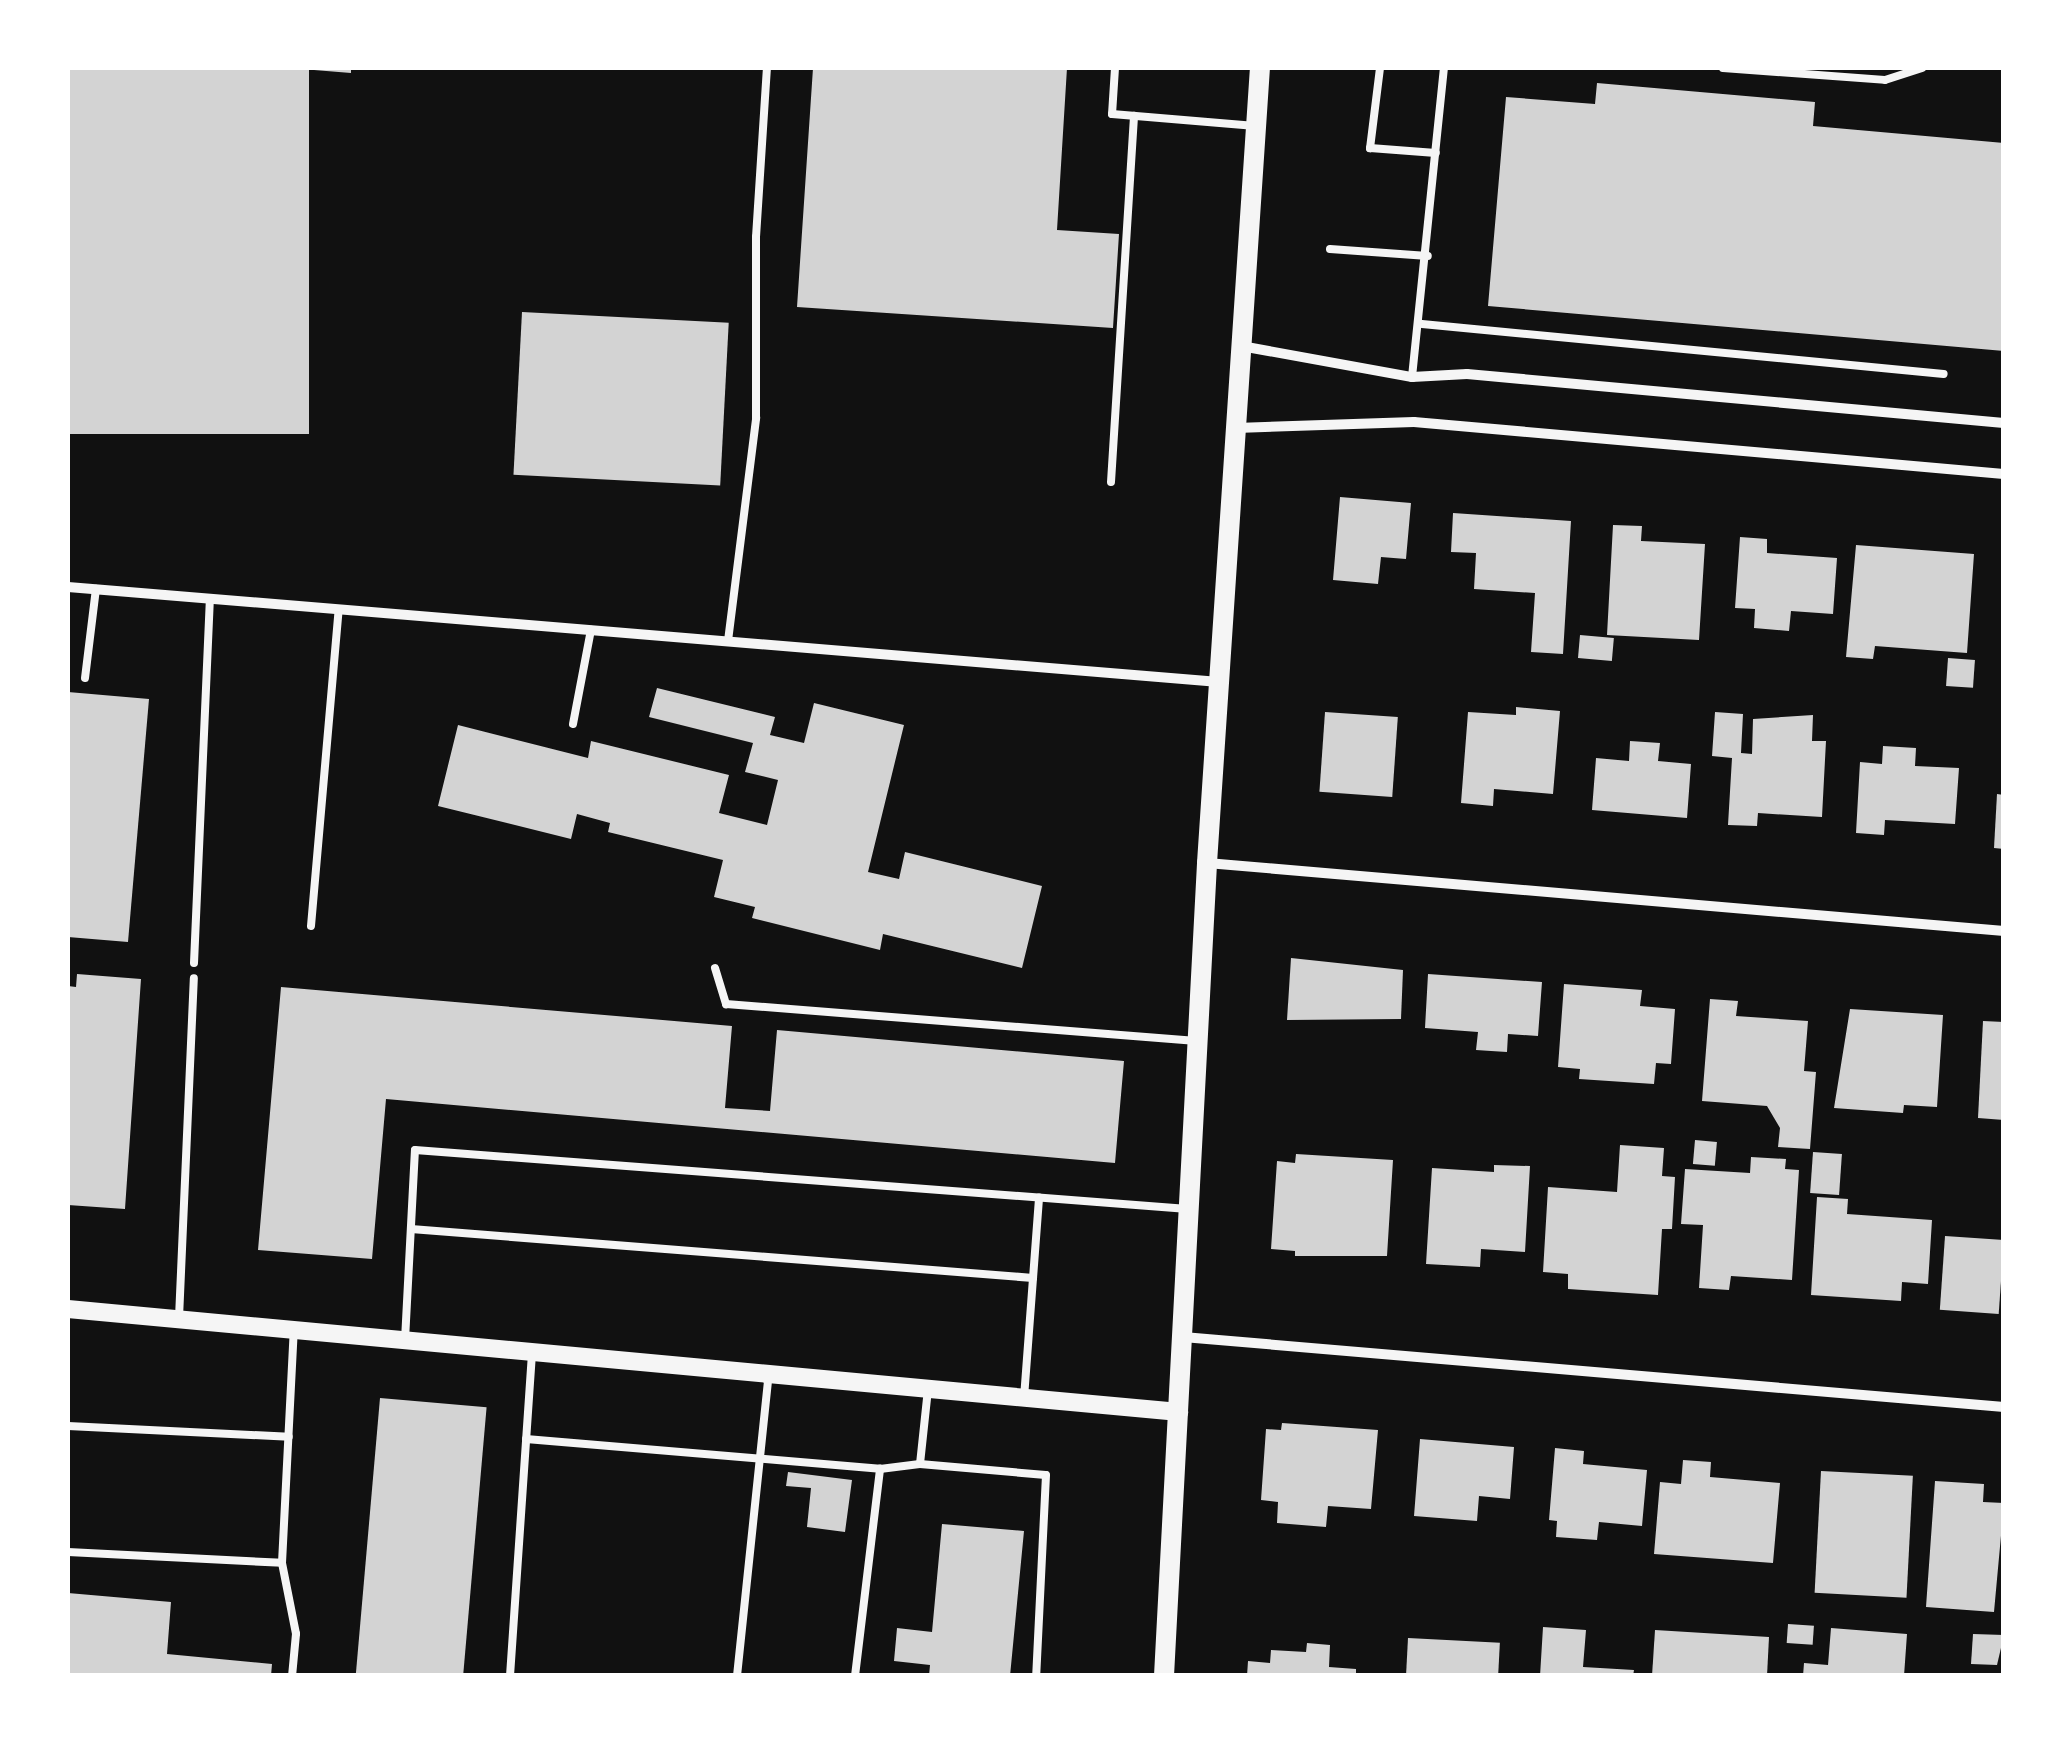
<!DOCTYPE html>
<html>
<head>
<meta charset="utf-8">
<style>
	body { margin:0 }
	#map { position:relative; width:2071px; height:1743px; overflow:hidden; background:#111; font-family:"PT Sans",sans-serif }
	div>[style] { position:absolute }
	.building>* { inset:0; background:#d3d3d3; transform-origin:0 0 }
	.service>* { height:8px; margin:-4px; padding:0 4px; transform-origin:4px; border-radius:4px; background:#f5f5f5 }
	.minor>* { height:10px; margin:-5px; padding:0 5px; transform-origin:5px; border-radius:5px; background:#f5f5f5 }
	.tertiary>* { height:18px; margin:-9px; padding:0 9px; transform-origin:9px; border-radius:9px; background:#f5f5f5 }
	.secondary>* { height:20px; margin:-10px; padding:0 10px; transform-origin:10px; border-radius:10px; background:#f5f5f5 }
	span { translate:-50% -50%; white-space:nowrap; text-align:center; line-height:1.15; -webkit-text-stroke:9px #fff; paint-order:stroke }
	.frame { position:absolute; inset:0; border:70px solid #fff; pointer-events:none }
</style>
</head>
<body>
<div id="map">
	<div class="building">
		<i style="left:68px;top:68px;width:241px;height:366px"></i>
		<i style="clip-path:polygon(314px 68px,351px 68px,351px 73px,314px 70px)"></i>
		<i style="clip-path:polygon(813px 68px,1067px 68px,1057px 230px,1119px 234px,1113px 328px,797px 307px)"></i>
		<i style="clip-path:polygon(1597px 83px,1815px 102px,1813px 126px,2004px 143px,2004px 351px,1488px 306px,1506px 97px,1595px 104px)"></i>
		<i style="left:522px;top:312px;width:207px;height:163px;rotate:3deg"></i>
		<i style="clip-path:polygon(1340px 497px,1411px 503px,1406px 559px,1381px 557px,1378px 584px,1333px 580px)"></i>
		<i style="clip-path:polygon(1453px 513px,1571px 521px,1563px 654px,1531px 652px,1535px 593px,1474px 589px,1476px 553px,1451px 552px)"></i>
		<i style="clip-path:polygon(1613px 525px,1642px 526px,1641px 541px,1705px 544px,1699px 640px,1607px 635px)"></i>
		<i style="clip-path:polygon(1740px 537px,1767px 539px,1767px 553px,1837px 558px,1833px 614px,1791px 611px,1789px 631px,1754px 628px,1755px 609px,1735px 608px)"></i>
		<i style="clip-path:polygon(1856px 545px,1974px 554px,1967px 653px,1875px 646px,1873px 659px,1846px 657px)"></i>
		<i style="left:1580px;top:635px;width:34px;height:23px;rotate:5deg"></i>
		<i style="left:1948px;top:658px;width:27px;height:28px;rotate:4deg"></i>
		<i style="clip-path:polygon(657px 688px,775px 717px,770px 735px,804px 743px,814px 703px,904px 725px,868px 872px,899px 879px,905px 852px,1042px 886px,1022px 968px,883px 934px,880px 950px,752px 918px,755px 907px,714px 897px,723px 860px,608px 832px,610px 823px,577px 814px,571px 839px,438px 806px,458px 725px,588px 758px,591px 741px,729px 775px,719px 813px,767px 825px,778px 780px,745px 772px,753px 743px,649px 717px)"></i>
		<i style="clip-path:polygon(68px 692px,149px 699px,128px 942px,68px 937px)"></i>
		<i style="clip-path:polygon(1516px 707px,1560px 711px,1553px 794px,1494px 789px,1493px 806px,1461px 803px,1468px 712px,1516px 715px)"></i>
		<i style="left:1325px;top:712px;width:73px;height:80px;rotate:4deg"></i>
		<i style="clip-path:polygon(1715px 712px,1743px 714px,1741px 753px,1752px 754px,1753px 719px,1813px 715px,1812px 741px,1826px 741px,1822px 817px,1758px 813px,1757px 826px,1728px 825px,1732px 758px,1712px 756px)"></i>
		<i style="clip-path:polygon(1630px 741px,1660px 743px,1658px 761px,1691px 764px,1687px 818px,1592px 810px,1596px 758px,1629px 761px)"></i>
		<i style="clip-path:polygon(1883px 746px,1916px 748px,1915px 766px,1959px 768px,1955px 824px,1885px 820px,1884px 835px,1856px 833px,1860px 762px,1882px 764px)"></i>
		<i style="clip-path:polygon(1997px 794px,2004px 795px,2004px 849px,1994px 848px)"></i>
		<i style="clip-path:polygon(1291px 958px,1403px 970px,1401px 1019px,1287px 1020px)"></i>
		<i style="clip-path:polygon(77px 974px,141px 979px,125px 1209px,68px 1205px,68px 986px,76px 987px)"></i>
		<i style="clip-path:polygon(1428px 974px,1542px 982px,1538px 1036px,1508px 1034px,1507px 1052px,1491px 1051px,1476px 1050px,1478px 1032px,1425px 1028px)"></i>
		<i style="clip-path:polygon(1564px 984px,1642px 990px,1640px 1006px,1675px 1009px,1671px 1064px,1656px 1063px,1654px 1084px,1579px 1079px,1580px 1069px,1558px 1067px)"></i>
		<i style="clip-path:polygon(281px 987px,732px 1026px,725px 1108px,770px 1111px,777px 1030px,1124px 1061px,1115px 1163px,386px 1099px,372px 1259px,258px 1250px)"></i>
		<i style="clip-path:polygon(1710px 999px,1738px 1001px,1736px 1016px,1808px 1021px,1804px 1071px,1816px 1072px,1810px 1149px,1778px 1147px,1780px 1128px,1767px 1106px,1702px 1101px)"></i>
		<i style="clip-path:polygon(1850px 1009px,1943px 1015px,1937px 1107px,1904px 1105px,1903px 1113px,1834px 1108px)"></i>
		<i style="clip-path:polygon(1983px 1021px,2004px 1022px,2004px 1120px,1978px 1118px)"></i>
		<i style="left:1695px;top:1140px;width:22px;height:24px;rotate:5deg"></i>
		<i style="clip-path:polygon(1620px 1145px,1664px 1148px,1662px 1176px,1675px 1177px,1672px 1229px,1662px 1229px,1658px 1295px,1568px 1289px,1568px 1274px,1543px 1272px,1548px 1187px,1617px 1192px)"></i>
		<i style="left:1813px;top:1152px;width:29px;height:41px;rotate:4deg"></i>
		<i style="clip-path:polygon(1296px 1154px,1393px 1160px,1387px 1256px,1295px 1256px,1295px 1251px,1271px 1249px,1277px 1161px,1295px 1163px)"></i>
		<i style="clip-path:polygon(1751px 1157px,1786px 1159px,1785px 1169px,1799px 1170px,1792px 1280px,1731px 1276px,1729px 1290px,1699px 1288px,1703px 1225px,1681px 1224px,1685px 1169px,1750px 1173px)"></i>
		<i style="clip-path:polygon(1494px 1165px,1530px 1166px,1525px 1252px,1481px 1249px,1480px 1267px,1426px 1264px,1432px 1168px,1494px 1172px)"></i>
		<i style="clip-path:polygon(1817px 1197px,1848px 1199px,1847px 1214px,1932px 1220px,1928px 1284px,1902px 1282px,1901px 1301px,1811px 1295px)"></i>
		<i style="left:1945px;top:1236px;width:59px;height:74px;rotate:4deg"></i>
		<i style="left:380px;top:1398px;width:107px;height:279px;rotate:5deg"></i>
		<i style="clip-path:polygon(1282px 1423px,1378px 1430px,1371px 1509px,1328px 1506px,1326px 1527px,1277px 1523px,1278px 1502px,1261px 1500px,1266px 1429px,1281px 1430px)"></i>
		<i style="clip-path:polygon(1420px 1439px,1514px 1447px,1510px 1499px,1479px 1496px,1477px 1521px,1414px 1516px)"></i>
		<i style="clip-path:polygon(1555px 1448px,1584px 1451px,1583px 1464px,1647px 1470px,1642px 1526px,1599px 1522px,1597px 1540px,1556px 1537px,1557px 1521px,1549px 1520px)"></i>
		<i style="clip-path:polygon(1683px 1460px,1711px 1462px,1710px 1477px,1780px 1483px,1773px 1563px,1654px 1554px,1660px 1482px,1681px 1484px)"></i>
		<i style="left:1821px;top:1471px;width:92px;height:122px;rotate:3deg"></i>
		<i style="clip-path:polygon(788px 1472px,852px 1480px,845px 1532px,807px 1527px,811px 1488px,786px 1486px)"></i>
		<i style="clip-path:polygon(1935px 1481px,1984px 1484px,1983px 1502px,2004px 1503px,1994px 1612px,1926px 1607px)"></i>
		<i style="clip-path:polygon(942px 1524px,1024px 1531px,1010px 1676px,929px 1676px,930px 1665px,894px 1661px,897px 1628px,932px 1632px)"></i>
		<i style="clip-path:polygon(68px 1593px,171px 1602px,167px 1654px,272px 1664px,271px 1676px,68px 1676px)"></i>
		<i style="left:1788px;top:1624px;width:26px;height:19px;rotate:4deg"></i>
		<i style="clip-path:polygon(1543px 1627px,1586px 1630px,1583px 1667px,1634px 1670px,1633px 1676px,1540px 1676px)"></i>
		<i style="clip-path:polygon(1831px 1628px,1907px 1634px,1904px 1676px,1803px 1676px,1804px 1663px,1828px 1665px)"></i>
		<i style="clip-path:polygon(1655px 1630px,1769px 1637px,1767px 1676px,1652px 1676px)"></i>
		<i style="clip-path:polygon(1973px 1634px,2004px 1635px,1997px 1665px,1971px 1664px)"></i>
		<i style="left:1408px;top:1638px;width:92px;height:38px;rotate:3deg"></i>
		<i style="clip-path:polygon(1307px 1643px,1330px 1645px,1329px 1667px,1356px 1669px,1356px 1676px,1247px 1676px,1248px 1661px,1270px 1663px,1271px 1650px,1306px 1652px)"></i>
	</div>
	<div class="service">
		<i style="left:1115px;top:68px;width:46px;rotate:93.7deg"></i>
		<i style="left:1112px;top:114px;width:144px;rotate:4.8deg"></i>
		<i style="left:1380px;top:68px;width:81px;rotate:97.1deg"></i>
		<i style="left:1370px;top:148px;width:66px;rotate:4.3deg"></i>
		<i style="left:1723px;top:68px;width:162px;rotate:4.2deg"></i>
		<i style="left:1885px;top:80px;width:39px;rotate:-18deg"></i>
		<i style="left:1330px;top:249px;width:98px;rotate:4.1deg"></i>
		<i style="left:1422px;top:324px;width:524px;rotate:5.47deg"></i>
		<i style="left:1412px;top:377px;width:311px;rotate:-84.1deg"></i>
		<i style="left:1111px;top:482px;width:367px;rotate:-86.4deg"></i>
		<i style="left:728px;top:641px;width:225px;rotate:-82.8deg"></i>
		<i style="left:756px;top:418px;width:181px;rotate:-90deg"></i>
		<i style="left:756px;top:237px;width:169px;rotate:-86.3deg"></i>
		<i style="left:85px;top:678px;width:90px;rotate:-83deg"></i>
		<i style="left:573px;top:724px;width:96px;rotate:-79.2deg"></i>
		<i style="left:311px;top:926px;width:318px;rotate:-85deg"></i>
		<i style="left:194px;top:963px;width:364px;rotate:-87.5deg"></i>
		<i style="left:715px;top:968px;width:38px;rotate:73deg"></i>
		<i style="left:726px;top:1004px;width:469px;rotate:4.5deg"></i>
		<i style="left:411px;top:1229px;width:624px;rotate:4.5deg"></i>
		<i style="left:179px;top:1318px;width:340px;rotate:-87.5deg"></i>
		<i style="left:405px;top:1340px;width:190px;rotate:-87deg"></i>
		<i style="left:415px;top:1150px;width:775px;rotate:4.36deg"></i>
		<i style="left:928px;top:1389px;width:75px;rotate:96.1deg"></i>
		<i style="left:920px;top:1464px;width:126px;rotate:5deg"></i>
		<i style="left:1046px;top:1475px;width:201px;rotate:92.8deg"></i>
		<i style="left:1024px;top:1398px;width:201px;rotate:-85.7deg"></i>
		<i style="left:68px;top:1426px;width:221px;rotate:2.8deg"></i>
		<i style="left:526px;top:1439px;width:355px;rotate:4.8deg"></i>
		<i style="left:68px;top:1552px;width:214px;rotate:2.9deg"></i>
		<i style="left:282px;top:1563px;width:234px;rotate:-87.1deg"></i>
		<i style="left:282px;top:1563px;width:72px;rotate:78.8deg"></i>
		<i style="left:296px;top:1634px;width:42px;rotate:95.4deg"></i>
		<i style="left:510px;top:1676px;width:325px;rotate:-86.1deg"></i>
		<i style="left:737px;top:1676px;width:305px;rotate:-84deg"></i>
		<i style="left:855px;top:1676px;width:209px;rotate:-83.1deg"></i>
		<i style="left:880px;top:1469px;width:40px;rotate:-7.1deg"></i>
	</div>
	<div class="minor">
		<i style="left:1241px;top:346px;width:174px;rotate:10.3deg"></i>
		<i style="left:1412px;top:377px;width:55px;rotate:-3.1deg"></i>
		<i style="left:1467px;top:374px;width:539px;rotate:5.21deg"></i>
		<i style="left:1236px;top:428px;width:178px;rotate:-1.9deg"></i>
		<i style="left:1414px;top:422px;width:592px;rotate:5.04deg"></i>
		<i style="left:68px;top:587px;width:1155px;rotate:4.72deg"></i>
		<i style="left:1207px;top:863px;width:800px;rotate:4.88deg"></i>
		<i style="left:1183px;top:1337px;width:824px;rotate:4.87deg"></i>
	</div>
	<div class="tertiary">
		<i style="left:68px;top:1309px;width:1116px;rotate:5.3deg"></i>
	</div>
	<div class="secondary">
		<i style="left:1164px;top:1676px;width:814px;rotate:-86.97deg"></i>
		<i style="left:1207px;top:863px;width:797px;rotate:-86.19deg"></i>
	</div>
	<div class="frame"></div>
</div>
</body>
</html>
